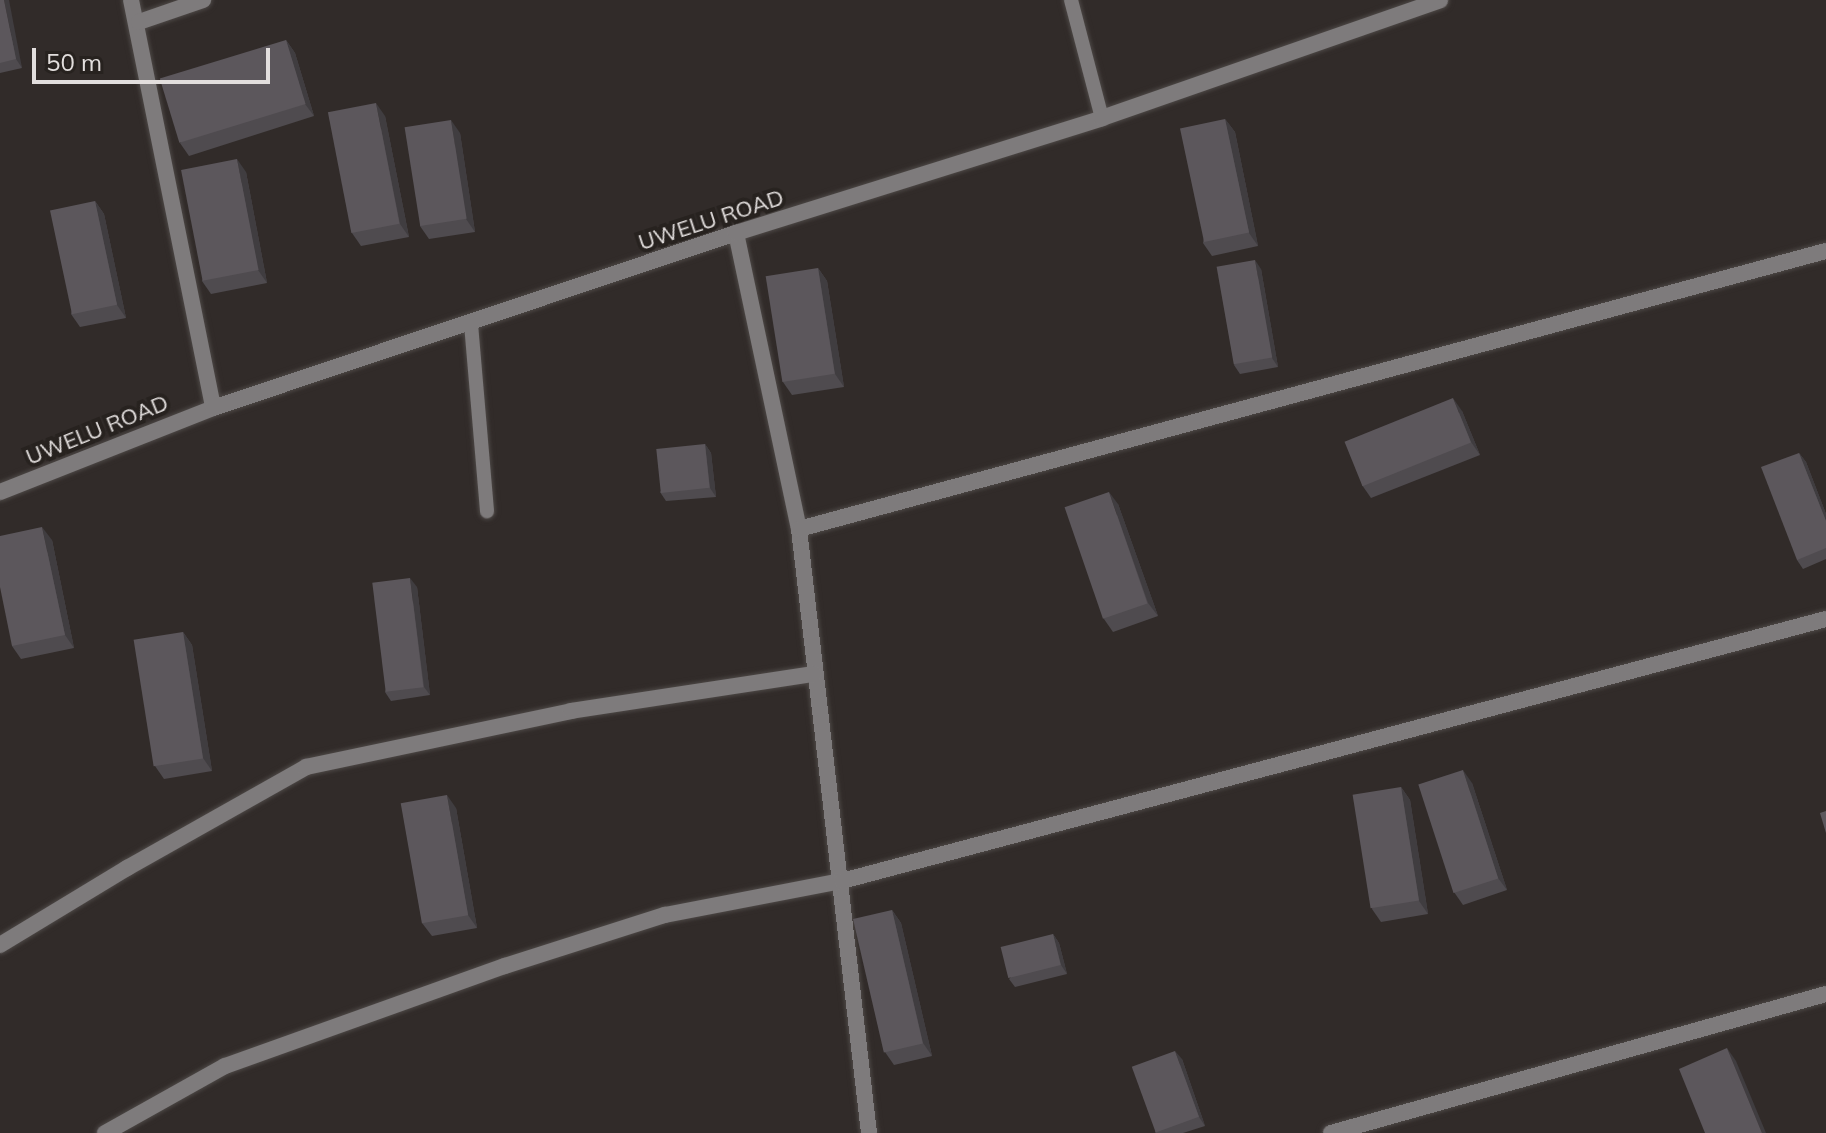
<!DOCTYPE html>
<html>
<head>
<meta charset="utf-8">
<style>
	body { margin:0 }
	#map { position:relative; width:1826px; height:1133px; overflow:hidden; background:#312b29; font-family:Mulish,sans-serif }
	div>[style] { position:absolute }
	.roads { filter:drop-shadow(0 0 2px #4d4846) drop-shadow(0 0 2px #4d4846) }
	.service>* { height:14px; margin:-7px; padding:0 7px; transform-origin:7px; border-radius:7px; background:#7e7b7c }
	.minor>* { height:16px; margin:-8px; padding:0 8px; transform-origin:8px; border-radius:8px; background:#7e7b7c }
	.tertiary>* { height:16px; margin:-8px; padding:0 8px; transform-origin:8px; border-radius:8px; background:#7e7b7c }
	.wall>* { inset:0; background:#4f4b4f }
	.shaded-wall>* { inset:0; background:#403d40 }
	.building>* { inset:0; background:#5c575c; transform-origin:0 0 }
	span { translate:-50% -50%; white-space:nowrap; text-align:center; line-height:1.15; -webkit-text-stroke:8px #27221f; paint-order:stroke }
	.street-label { font-size:22px; color:#e2dedd }
	.scale { position:absolute; left:32px; top:48px; width:238px; height:36px; box-sizing:border-box; border:4px solid #e2dedd; border-top:0; padding-left:10px; font-size:24px; line-height:28px; white-space:nowrap; color:#e2dedd; -webkit-text-stroke:6px #27221f; paint-order:stroke }
</style>
</head>
<body>
<div id="map">
	<div class="roads">
		<div class="service">
			<i style="left:1071px;top:0;width:122px;rotate:75.3deg"></i>
			<i style="left:471px;top:324px;width:188px;rotate:85.1deg"></i>
		</div>
		<div class="minor">
			<i style="left:131px;top:0;width:416px;rotate:78.6deg"></i>
			<i style="left:139px;top:22px;width:68px;rotate:-19deg"></i>
			<i style="left:736px;top:233px;width:303px;rotate:78deg"></i>
			<i style="left:799px;top:529px;width:608px;rotate:83.39deg"></i>
			<i style="left:799px;top:529px;width:1064px;rotate:-15.15deg"></i>
			<i style="left:0;top:945px;width:149px;rotate:-31.2deg"></i>
			<i style="left:127px;top:868px;width:206px;rotate:-29.4deg"></i>
			<i style="left:306px;top:767px;width:271px;rotate:-11.9deg"></i>
			<i style="left:571px;top:711px;width:246px;rotate:-8.7deg"></i>
			<i style="left:105px;top:1133px;width:137px;rotate:-29.2deg"></i>
			<i style="left:225px;top:1066px;width:297px;rotate:-19.7deg"></i>
			<i style="left:505px;top:966px;width:168px;rotate:-17.7deg"></i>
			<i style="left:665px;top:915px;width:180px;rotate:-10.9deg"></i>
			<i style="left:842px;top:881px;width:1018px;rotate:-14.91deg"></i>
			<i style="left:1331px;top:1133px;width:514px;rotate:-15.69deg"></i>
		</div>
		<div class="tertiary">
			<i style="left:0;top:492px;width:229px;rotate:-21.5deg"></i>
			<i style="left:213px;top:408px;width:552px;rotate:-18.5deg"></i>
			<i style="left:736px;top:233px;width:384px;rotate:-17.4deg"></i>
			<i style="left:1102px;top:118px;width:358px;rotate:-19.2deg"></i>
		</div>
	</div>
	<div class="wall">
		<i style="clip-path:polygon(0 0,22px 68px,0 73px)"></i>
		<i style="clip-path:polygon(286px 40px,295px 53px,314px 116px,189px 156px,180px 143px)"></i>
		<i style="clip-path:polygon(385px 116px,409px 237px,361px 246px,352px 233px)"></i>
		<i style="clip-path:polygon(1225px 119px,1235px 132px,1258px 246px,1212px 256px,1203px 243px)"></i>
		<i style="clip-path:polygon(460px 133px,475px 232px,429px 239px,420px 226px)"></i>
		<i style="clip-path:polygon(246px 172px,267px 283px,211px 294px,202px 281px)"></i>
		<i style="clip-path:polygon(95px 201px,104px 214px,126px 318px,80px 327px,71px 314px)"></i>
		<i style="clip-path:polygon(818px 268px,827px 281px,844px 387px,792px 395px,783px 382px)"></i>
		<i style="clip-path:polygon(1261px 269px,1278px 367px,1240px 374px,1234px 365px)"></i>
		<i style="clip-path:polygon(1462px 411px,1480px 455px,1371px 498px,1362px 485px)"></i>
		<i style="clip-path:polygon(705px 444px,711px 453px,716px 497px,666px 501px,660px 492px)"></i>
		<i style="clip-path:polygon(1799px 453px,1806px 462px,1826px 514px,1826px 559px,1803px 569px,1797px 560px)"></i>
		<i style="clip-path:polygon(1118px 504px,1158px 616px,1113px 632px,1104px 619px)"></i>
		<i style="clip-path:polygon(52px 540px,74px 648px,21px 659px,12px 646px)"></i>
		<i style="clip-path:polygon(417px 587px,430px 695px,391px 701px,385px 692px)"></i>
		<i style="clip-path:polygon(183px 632px,192px 645px,212px 771px,164px 779px,155px 766px)"></i>
		<i style="clip-path:polygon(1472px 783px,1507px 890px,1463px 905px,1454px 892px)"></i>
		<i style="clip-path:polygon(1401px 787px,1410px 800px,1428px 914px,1381px 922px,1372px 909px)"></i>
		<i style="clip-path:polygon(456px 808px,477px 928px,432px 936px,422px 923px)"></i>
		<i style="clip-path:polygon(892px 910px,901px 923px,932px 1056px,894px 1065px,885px 1052px)"></i>
		<i style="clip-path:polygon(1053px 934px,1059px 943px,1067px 974px,1015px 987px,1009px 979px)"></i>
		<i style="clip-path:polygon(1182px 1059px,1205px 1126px,1183px 1133px,1156px 1133px,1155px 1132px)"></i>
	</div>
	<div class="shaded-wall">
		<i style="clip-path:polygon(4px 0,9px 0,22px 68px,16px 59px)"></i>
		<i style="clip-path:polygon(286px 40px,295px 53px,314px 116px,305px 104px)"></i>
		<i style="clip-path:polygon(376px 103px,385px 116px,409px 237px,400px 224px)"></i>
		<i style="clip-path:polygon(1225px 119px,1235px 132px,1258px 246px,1249px 233px)"></i>
		<i style="clip-path:polygon(451px 120px,460px 133px,475px 232px,466px 219px)"></i>
		<i style="clip-path:polygon(237px 159px,246px 172px,267px 283px,258px 270px)"></i>
		<i style="clip-path:polygon(95px 201px,104px 214px,126px 318px,117px 305px)"></i>
		<i style="clip-path:polygon(1255px 260px,1261px 269px,1278px 367px,1272px 358px)"></i>
		<i style="clip-path:polygon(818px 268px,827px 281px,844px 387px,835px 374px)"></i>
		<i style="clip-path:polygon(1453px 398px,1462px 411px,1480px 455px,1471px 442px)"></i>
		<i style="clip-path:polygon(705px 444px,711px 453px,716px 497px,710px 488px)"></i>
		<i style="clip-path:polygon(1799px 453px,1806px 462px,1826px 514px,1826px 521px)"></i>
		<i style="clip-path:polygon(1109px 492px,1118px 504px,1158px 616px,1148px 603px)"></i>
		<i style="clip-path:polygon(42px 527px,52px 540px,74px 648px,65px 635px)"></i>
		<i style="clip-path:polygon(410px 578px,417px 587px,430px 695px,424px 687px)"></i>
		<i style="clip-path:polygon(183px 632px,192px 645px,212px 771px,203px 758px)"></i>
		<i style="clip-path:polygon(1463px 770px,1472px 783px,1507px 890px,1498px 878px)"></i>
		<i style="clip-path:polygon(1401px 787px,1410px 800px,1428px 914px,1419px 901px)"></i>
		<i style="clip-path:polygon(447px 795px,456px 808px,477px 928px,468px 915px)"></i>
		<i style="clip-path:polygon(892px 910px,901px 923px,932px 1056px,923px 1043px)"></i>
		<i style="clip-path:polygon(1053px 934px,1059px 943px,1067px 974px,1061px 965px)"></i>
		<i style="clip-path:polygon(1727px 1048px,1736px 1061px,1766px 1133px,1762px 1133px)"></i>
		<i style="clip-path:polygon(1175px 1051px,1182px 1059px,1205px 1126px,1199px 1117px)"></i>
	</div>
	<div class="building">
		<i style="clip-path:polygon(0 0,4px 0,16px 59px,0 63px)"></i>
		<i style="left:286px;top:40px;width:67px;height:132px;rotate:73deg"></i>
		<i style="left:376px;top:103px;width:123px;height:49px;rotate:79deg"></i>
		<i style="left:1225px;top:119px;width:116px;height:46px;rotate:78deg"></i>
		<i style="left:451px;top:120px;width:100px;height:47px;rotate:81deg"></i>
		<i style="left:237px;top:159px;width:113px;height:57px;rotate:79deg"></i>
		<i style="left:95px;top:201px;width:106px;height:46px;rotate:78deg"></i>
		<i style="left:1255px;top:260px;width:99px;height:39px;rotate:80deg"></i>
		<i style="left:818px;top:268px;width:107px;height:53px;rotate:81deg"></i>
		<i style="left:1453px;top:398px;width:48px;height:117px;rotate:68deg"></i>
		<i style="left:705px;top:444px;width:44px;height:49px;rotate:84deg"></i>
		<i style="clip-path:polygon(1799px 453px,1826px 521px,1826px 548px,1797px 560px,1761px 467px)"></i>
		<i style="left:1109px;top:492px;width:118px;height:47px;rotate:71deg"></i>
		<i style="clip-path:polygon(42px 527px,65px 635px,12px 646px,0 587px,0 536px)"></i>
		<i style="left:410px;top:578px;width:110px;height:38px;rotate:83deg"></i>
		<i style="left:183px;top:632px;width:128px;height:50px;rotate:81deg"></i>
		<i style="left:1463px;top:770px;width:114px;height:47px;rotate:72deg"></i>
		<i style="left:1401px;top:787px;width:115px;height:49px;rotate:81deg"></i>
		<i style="left:447px;top:795px;width:122px;height:47px;rotate:80deg"></i>
		<i style="clip-path:polygon(1826px 811px,1826px 833px,1820px 813px)"></i>
		<i style="left:892px;top:910px;width:137px;height:40px;rotate:77deg"></i>
		<i style="left:1053px;top:934px;width:32px;height:54px;rotate:76deg"></i>
		<i style="clip-path:polygon(1727px 1048px,1762px 1133px,1705px 1133px,1679px 1069px)"></i>
		<i style="left:1175px;top:1051px;width:70px;height:46px;rotate:70deg"></i>
	</div>
	<div class="street-label">
		<span style="left:711px;top:220px;rotate:-18deg">UWELU ROAD</span>
		<span style="left:97px;top:430px;rotate:-22deg">UWELU ROAD</span>
	</div>
	<div class="scale">50 m</div>
</div>
</body>
</html>
